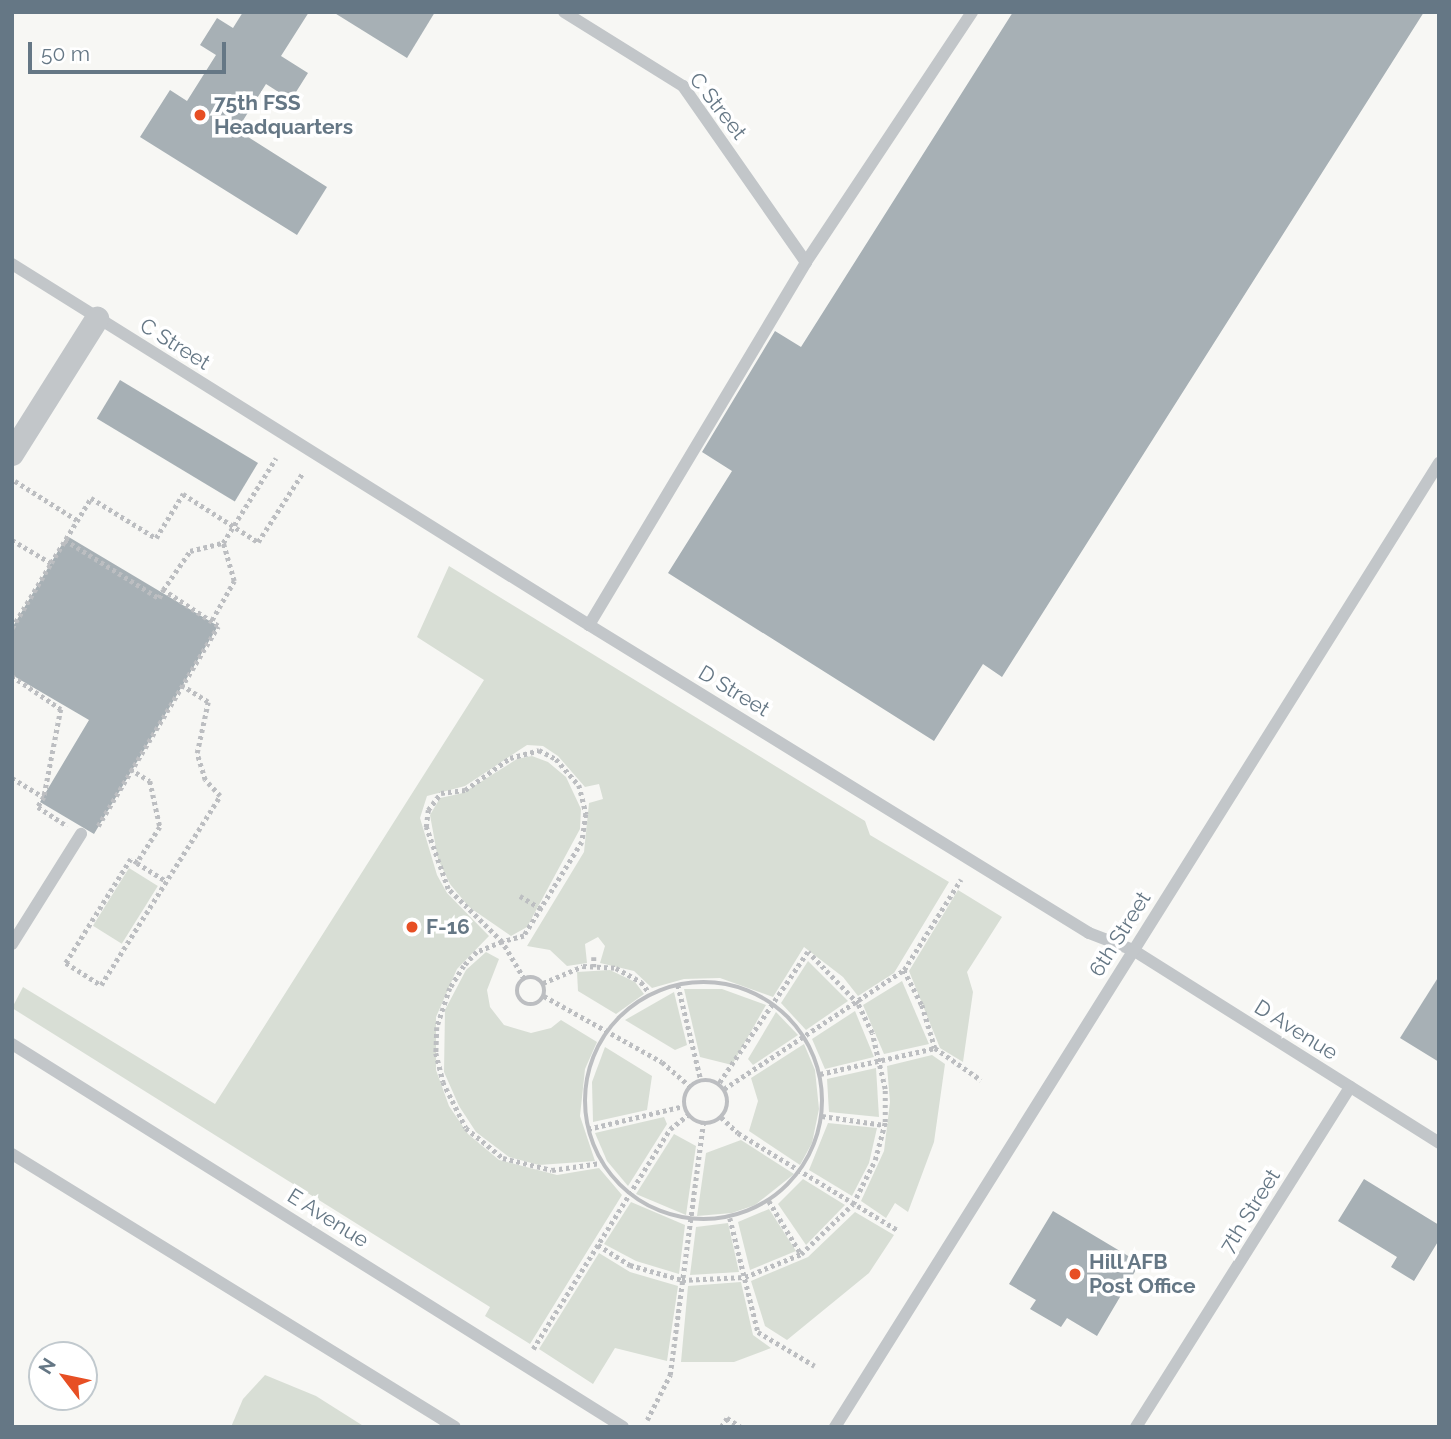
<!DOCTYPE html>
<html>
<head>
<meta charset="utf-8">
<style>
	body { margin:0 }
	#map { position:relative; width:1451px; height:1439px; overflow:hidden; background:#f7f7f4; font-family:Raleway,sans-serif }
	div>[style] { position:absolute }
	.green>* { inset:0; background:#d8ded5; transform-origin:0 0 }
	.building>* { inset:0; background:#a7b0b5; transform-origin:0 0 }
	.path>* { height:4.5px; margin-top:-2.25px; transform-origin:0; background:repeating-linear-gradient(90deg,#bcbec1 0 3.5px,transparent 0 7px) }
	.path>.ring { margin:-2.25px; padding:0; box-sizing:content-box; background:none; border:4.5px solid #bcbec1; border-radius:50% }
	.service>* { height:12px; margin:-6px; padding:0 6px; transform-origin:6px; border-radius:6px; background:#c2c6c9 }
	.minor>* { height:24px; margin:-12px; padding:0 12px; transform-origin:12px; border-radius:12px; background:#c2c6c9 }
	.dots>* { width:19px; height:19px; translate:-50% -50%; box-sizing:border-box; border:4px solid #fff; border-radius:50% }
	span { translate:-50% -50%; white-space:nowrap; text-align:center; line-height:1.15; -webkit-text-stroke:7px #fff; paint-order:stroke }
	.poi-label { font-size:21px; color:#657785; font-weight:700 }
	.left { translate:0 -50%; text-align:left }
	.street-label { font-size:21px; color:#657785 }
	.frame { position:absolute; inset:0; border:14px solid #657785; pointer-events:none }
	.north { position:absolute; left:28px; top:1341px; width:70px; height:70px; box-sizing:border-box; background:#fff; border:2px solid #c1c9ce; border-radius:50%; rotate:302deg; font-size:19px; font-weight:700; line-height:28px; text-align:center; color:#657785 }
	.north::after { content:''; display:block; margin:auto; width:24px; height:32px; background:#e74f24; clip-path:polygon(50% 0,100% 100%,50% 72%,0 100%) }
	.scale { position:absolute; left:28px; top:42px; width:198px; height:32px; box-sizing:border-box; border:4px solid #657785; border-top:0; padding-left:9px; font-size:21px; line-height:24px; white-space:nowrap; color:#657785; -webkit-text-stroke:5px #fff; paint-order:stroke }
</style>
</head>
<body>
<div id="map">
	<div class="green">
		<i style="clip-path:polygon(449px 566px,865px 821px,870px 835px,949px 882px,894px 973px,858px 996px,843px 977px,804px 947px,773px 997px,720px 978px,684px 979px,652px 988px,634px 971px,600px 963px,605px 946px,598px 937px,585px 944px,587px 963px,567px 966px,550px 950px,527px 946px,584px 852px,589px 803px,603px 799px,599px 784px,585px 787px,558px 756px,543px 746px,527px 745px,465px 786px,427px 796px,420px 818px,437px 875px,447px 893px,489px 936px,457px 969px,436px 1017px,436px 1070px,449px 1106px,468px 1134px,499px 1160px,557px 1175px,599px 1168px,622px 1195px,530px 1344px,485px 1316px,490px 1307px,12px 1008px,23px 987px,215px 1104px,484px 680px,417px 637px)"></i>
		<i style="clip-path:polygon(532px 756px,548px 762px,566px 777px,581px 809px,580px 829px,527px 927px,511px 936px,469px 907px,450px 884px,438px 859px,430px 815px,440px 798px,463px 793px,517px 759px)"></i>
		<i style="left:129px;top:868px;width:34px;height:68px;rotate:32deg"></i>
		<i style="clip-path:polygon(958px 890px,1002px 917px,967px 972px,973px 992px,963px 1062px,940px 1048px,909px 971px)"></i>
		<i style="clip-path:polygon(486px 952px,499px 959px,487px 990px,490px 1007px,504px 1025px,531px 1033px,551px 1028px,561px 1020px,597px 1042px,585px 1069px,580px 1116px,595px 1161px,539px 1165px,509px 1157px,476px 1132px,459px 1106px,444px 1072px,445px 1010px,466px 970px)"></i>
		<i style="clip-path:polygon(808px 961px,848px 1001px,806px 1030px,781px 1003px)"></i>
		<i style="clip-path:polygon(610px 970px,635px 982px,644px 994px,616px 1014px,578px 991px,577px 972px)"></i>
		<i style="clip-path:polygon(902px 981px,929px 1044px,884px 1054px,863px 1005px)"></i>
		<i style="clip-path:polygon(684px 989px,722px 989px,766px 1005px,732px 1065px,700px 1057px)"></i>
		<i style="clip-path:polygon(674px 992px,687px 1045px,675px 1050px,625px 1020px)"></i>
		<i style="clip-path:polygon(855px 1011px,874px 1057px,825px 1069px,812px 1039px)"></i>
		<i style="clip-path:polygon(776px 1012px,798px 1035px,753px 1065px,748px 1059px)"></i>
		<i style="clip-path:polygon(804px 1044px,815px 1070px,819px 1109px,812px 1143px,800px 1165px,749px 1131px,758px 1101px,751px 1078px)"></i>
		<i style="clip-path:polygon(605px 1047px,652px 1076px,647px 1110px,593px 1122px,592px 1082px)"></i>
		<i style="clip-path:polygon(932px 1055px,945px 1064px,934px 1142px,908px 1212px,895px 1203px,886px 1218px,861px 1201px,884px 1151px,890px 1102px,887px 1066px)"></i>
		<i style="clip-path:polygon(876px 1068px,879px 1117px,829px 1112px,827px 1079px)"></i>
		<i style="clip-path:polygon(664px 1117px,667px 1124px,628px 1186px,607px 1161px,595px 1133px)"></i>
		<i style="clip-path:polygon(828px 1123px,877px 1128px,869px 1163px,852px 1196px,809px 1170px)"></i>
		<i style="clip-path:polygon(674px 1134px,696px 1146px,686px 1215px,636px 1194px)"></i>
		<i style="clip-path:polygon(741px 1140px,794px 1174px,755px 1205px,732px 1213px,697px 1216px,706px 1153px)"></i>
		<i style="clip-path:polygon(803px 1179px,845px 1205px,806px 1245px,778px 1204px)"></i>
		<i style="clip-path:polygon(631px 1202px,685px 1225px,679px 1274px,636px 1261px,604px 1244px)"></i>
		<i style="clip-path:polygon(769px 1209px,796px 1251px,750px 1270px,738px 1222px)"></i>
		<i style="clip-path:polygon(855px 1212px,894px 1235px,869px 1273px,787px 1340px,765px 1326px,751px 1281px,808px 1257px)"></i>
		<i style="clip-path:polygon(728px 1223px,739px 1272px,690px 1275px,696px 1227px)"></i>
		<i style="clip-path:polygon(599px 1253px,630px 1272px,678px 1286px,667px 1361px,615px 1348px,593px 1384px,539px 1349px)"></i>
		<i style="clip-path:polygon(741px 1282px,753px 1335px,771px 1348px,734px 1362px,681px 1362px,688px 1286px)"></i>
		<i style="clip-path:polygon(265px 1375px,316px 1396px,365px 1427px,231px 1427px,243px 1399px)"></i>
	</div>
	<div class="building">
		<i style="clip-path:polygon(243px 12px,309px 12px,281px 56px,308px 73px,291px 100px,266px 84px,237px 130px,327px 187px,297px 235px,140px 137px,170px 90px,187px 101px,216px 55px,200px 45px,217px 18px,233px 28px)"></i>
		<i style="clip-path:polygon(333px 12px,435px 12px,407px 58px)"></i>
		<i style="clip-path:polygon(1013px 12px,1424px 12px,1002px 677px,983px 664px,934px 741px,668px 573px,732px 471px,702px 452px,775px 331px,801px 347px)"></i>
		<i style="left:120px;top:380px;width:161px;height:45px;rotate:31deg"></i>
		<i style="clip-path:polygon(67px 536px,218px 626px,94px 834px,40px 802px,89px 720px,12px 675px,12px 628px)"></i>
		<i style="clip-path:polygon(1439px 976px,1439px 1062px,1400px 1038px)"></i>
		<i style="clip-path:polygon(1364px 1179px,1439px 1225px,1439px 1240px,1414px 1281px,1391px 1267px,1397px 1257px,1338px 1221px)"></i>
		<i style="clip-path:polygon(1053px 1211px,1140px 1263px,1097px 1336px,1067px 1318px,1061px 1327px,1030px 1309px,1036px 1300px,1009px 1284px)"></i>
	</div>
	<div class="path">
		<i style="left:15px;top:481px;width:73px;rotate:32.2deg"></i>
		<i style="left:12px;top:540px;width:45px;rotate:30.5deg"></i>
		<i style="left:51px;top:563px;width:76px;rotate:-58.4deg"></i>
		<i style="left:91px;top:498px;width:76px;rotate:31.6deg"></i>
		<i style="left:156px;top:538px;width:52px;rotate:-58.5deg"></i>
		<i style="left:183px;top:494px;width:89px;rotate:32.6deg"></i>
		<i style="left:258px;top:542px;width:81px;rotate:-57.1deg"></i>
		<i style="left:65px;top:540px;width:110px;rotate:31.7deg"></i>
		<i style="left:159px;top:598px;width:9px;rotate:-63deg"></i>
		<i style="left:212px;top:620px;width:45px;rotate:-60.6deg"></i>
		<i style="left:234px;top:581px;width:40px;rotate:-106deg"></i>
		<i style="left:12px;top:628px;width:76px;rotate:-59deg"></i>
		<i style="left:12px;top:676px;width:59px;rotate:34deg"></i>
		<i style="left:61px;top:709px;width:90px;rotate:100.9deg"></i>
		<i style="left:539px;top:750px;width:19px;rotate:28deg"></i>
		<i style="left:556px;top:759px;width:35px;rotate:49deg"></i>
		<i style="left:579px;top:785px;width:30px;rotate:76deg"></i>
		<i style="left:586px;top:814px;width:28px;rotate:98deg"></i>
		<i style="left:582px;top:842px;width:110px;rotate:121.7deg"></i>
		<i style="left:524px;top:936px;width:23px;rotate:165deg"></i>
		<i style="left:502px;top:942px;width:76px;rotate:-135.5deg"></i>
		<i style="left:448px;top:889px;width:66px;rotate:-109.5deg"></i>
		<i style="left:426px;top:827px;width:17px;rotate:-83deg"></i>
		<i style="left:428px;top:810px;width:21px;rotate:-53deg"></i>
		<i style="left:441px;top:793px;width:24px;rotate:-7deg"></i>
		<i style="left:465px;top:790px;width:55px;rotate:-35.4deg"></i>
		<i style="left:510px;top:758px;width:30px;rotate:-15deg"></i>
		<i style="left:130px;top:769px;width:23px;rotate:31deg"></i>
		<i style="left:150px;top:781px;width:47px;rotate:77.7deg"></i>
		<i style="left:160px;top:827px;width:43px;rotate:122.6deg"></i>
		<i style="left:137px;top:863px;width:7px;rotate:-146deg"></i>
		<i style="left:131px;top:859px;width:123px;rotate:122deg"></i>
		<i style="left:66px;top:963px;width:41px;rotate:32.2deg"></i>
		<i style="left:101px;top:985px;width:223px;rotate:-57.8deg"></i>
		<i style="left:220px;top:796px;width:22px;rotate:-133deg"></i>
		<i style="left:205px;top:780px;width:28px;rotate:-107deg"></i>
		<i style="left:197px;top:753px;width:52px;rotate:-77.8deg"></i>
		<i style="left:208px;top:702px;width:31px;rotate:-148deg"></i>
		<i style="left:12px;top:778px;width:37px;rotate:31deg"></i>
		<i style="left:44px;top:797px;width:12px;rotate:121deg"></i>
		<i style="left:38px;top:807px;width:35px;rotate:33deg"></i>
		<i style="left:98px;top:826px;width:233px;rotate:-59deg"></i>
		<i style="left:218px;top:626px;width:66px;rotate:-146.8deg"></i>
		<i style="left:163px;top:590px;width:47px;rotate:-55.3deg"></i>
		<i style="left:190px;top:551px;width:34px;rotate:-14deg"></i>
		<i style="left:223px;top:543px;width:100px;rotate:-58.1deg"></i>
		<i style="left:137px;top:863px;width:34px;rotate:32deg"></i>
		<i style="left:520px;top:896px;width:26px;rotate:31deg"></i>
		<i style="left:594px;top:957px;width:10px;rotate:90deg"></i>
		<i style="left:904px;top:970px;width:39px;rotate:63deg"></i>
		<i style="left:922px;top:1005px;width:45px;rotate:73.2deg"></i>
		<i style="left:935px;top:1048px;width:56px;rotate:34.8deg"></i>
		<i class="ring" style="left:517px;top:977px;width:23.5px;height:23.5px"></i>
		<i style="left:524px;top:979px;width:43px;rotate:-120.7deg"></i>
		<i style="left:502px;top:942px;width:27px;rotate:158deg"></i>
		<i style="left:477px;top:952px;width:19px;rotate:133deg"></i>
		<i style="left:464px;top:966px;width:26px;rotate:122deg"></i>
		<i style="left:450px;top:988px;width:41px;rotate:108.4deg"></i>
		<i style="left:437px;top:1027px;width:26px;rotate:92deg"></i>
		<i style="left:436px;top:1053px;width:30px;rotate:76deg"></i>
		<i style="left:443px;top:1082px;width:51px;rotate:63.4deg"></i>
		<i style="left:466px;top:1128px;width:48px;rotate:39deg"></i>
		<i style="left:503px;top:1158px;width:50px;rotate:13.8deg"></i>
		<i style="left:552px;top:1170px;width:49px;rotate:-8.1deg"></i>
		<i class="ring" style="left:585px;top:982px;width:233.5px;height:233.5px"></i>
		<i style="left:543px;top:983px;width:43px;rotate:-23deg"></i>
		<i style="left:583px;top:966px;width:33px;rotate:3deg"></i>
		<i style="left:616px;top:968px;width:29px;rotate:29deg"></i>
		<i style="left:641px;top:982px;width:16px;rotate:52deg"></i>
		<i style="left:678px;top:985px;width:98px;rotate:76.4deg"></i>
		<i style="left:544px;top:996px;width:135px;rotate:29.2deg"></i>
		<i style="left:662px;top:1062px;width:37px;rotate:41deg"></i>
		<i style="left:820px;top:1074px;width:118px;rotate:-12.7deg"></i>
		<i class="ring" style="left:684px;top:1080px;width:39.5px;height:39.5px"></i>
		<i style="left:724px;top:1089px;width:216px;rotate:-33.5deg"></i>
		<i style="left:904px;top:970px;width:107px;rotate:-57.9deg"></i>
		<i style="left:822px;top:1116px;width:63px;rotate:8.3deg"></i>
		<i style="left:721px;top:1117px;width:23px;rotate:43deg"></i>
		<i style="left:738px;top:1133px;width:188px;rotate:31.3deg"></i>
		<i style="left:588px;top:1129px;width:99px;rotate:-13.5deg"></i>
		<i style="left:769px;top:1201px;width:62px;rotate:58.9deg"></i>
		<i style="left:730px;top:1218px;width:117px;rotate:76.2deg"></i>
		<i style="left:758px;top:1332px;width:66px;rotate:30.8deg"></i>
		<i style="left:598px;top:1245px;width:38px;rotate:32deg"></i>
		<i style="left:630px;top:1265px;width:54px;rotate:16.1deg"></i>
		<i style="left:682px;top:1280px;width:63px;rotate:-2.7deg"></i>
		<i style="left:745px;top:1277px;width:61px;rotate:-22.3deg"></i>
		<i style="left:801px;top:1254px;width:72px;rotate:-43.9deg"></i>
		<i style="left:853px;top:1204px;width:49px;rotate:-63.4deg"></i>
		<i style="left:875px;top:1160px;width:39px;rotate:-75deg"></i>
		<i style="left:885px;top:1122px;width:33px;rotate:-90deg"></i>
		<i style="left:885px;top:1089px;width:57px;rotate:-103.1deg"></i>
		<i style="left:872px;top:1033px;width:32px;rotate:-116deg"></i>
		<i style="left:858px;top:1004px;width:72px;rotate:-133.9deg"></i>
		<i style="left:808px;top:952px;width:159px;rotate:124deg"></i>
		<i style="left:533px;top:1349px;width:259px;rotate:-58.1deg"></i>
		<i style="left:670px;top:1129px;width:23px;rotate:-38deg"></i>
		<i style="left:647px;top:1420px;width:51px;rotate:-62.9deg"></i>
		<i style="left:670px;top:1375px;width:253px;rotate:-82.5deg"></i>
		<i style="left:721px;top:1427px;width:11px;rotate:-56deg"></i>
		<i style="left:727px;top:1418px;width:17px;rotate:33deg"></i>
	</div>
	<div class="service">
		<i style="left:564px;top:12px;width:140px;rotate:31.9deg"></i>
		<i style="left:683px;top:86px;width:215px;rotate:55.1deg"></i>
		<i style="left:12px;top:264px;width:681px;rotate:32.03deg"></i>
		<i style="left:589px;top:625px;width:587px;rotate:31.63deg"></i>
		<i style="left:1089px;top:933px;width:47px;rotate:21.1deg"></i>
		<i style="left:1133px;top:950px;width:362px;rotate:32.2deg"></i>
		<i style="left:589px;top:625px;width:423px;rotate:-59.1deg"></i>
		<i style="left:806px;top:262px;width:300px;rotate:-56.4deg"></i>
		<i style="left:12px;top:944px;width:130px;rotate:-57.9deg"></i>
		<i style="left:12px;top:1044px;width:721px;rotate:32.08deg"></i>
		<i style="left:12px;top:1154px;width:520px;rotate:31.64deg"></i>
		<i style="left:835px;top:1427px;width:1138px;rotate:-57.93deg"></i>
		<i style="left:1136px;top:1427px;width:402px;rotate:-57.8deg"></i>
	</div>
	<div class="minor">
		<i style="left:12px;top:454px;width:160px;rotate:-57.8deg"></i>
	</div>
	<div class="dots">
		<i style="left:200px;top:115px;background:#e74f24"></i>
		<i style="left:412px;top:927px;background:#e74f24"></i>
		<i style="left:1075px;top:1274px;background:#e74f24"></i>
	</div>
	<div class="poi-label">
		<span class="left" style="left:214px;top:115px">75th FSS<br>Headquarters</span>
		<span class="left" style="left:426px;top:927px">F-16</span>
		<span class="left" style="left:1089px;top:1274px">Hill AFB<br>Post Office</span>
	</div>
	<div class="street-label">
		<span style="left:718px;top:106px;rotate:52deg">C Street</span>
		<span style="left:175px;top:344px;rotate:32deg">C Street</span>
		<span style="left:734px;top:691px;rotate:31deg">D Street</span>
		<span style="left:1120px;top:934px;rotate:-58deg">6th Street</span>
		<span style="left:1296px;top:1030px;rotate:32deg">D Avenue</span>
		<span style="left:1250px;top:1211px;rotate:-58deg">7th Street</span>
		<span style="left:328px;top:1218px;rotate:32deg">E Avenue</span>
	</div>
	<div class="frame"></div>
	<div class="north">N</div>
	<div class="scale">50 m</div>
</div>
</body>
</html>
